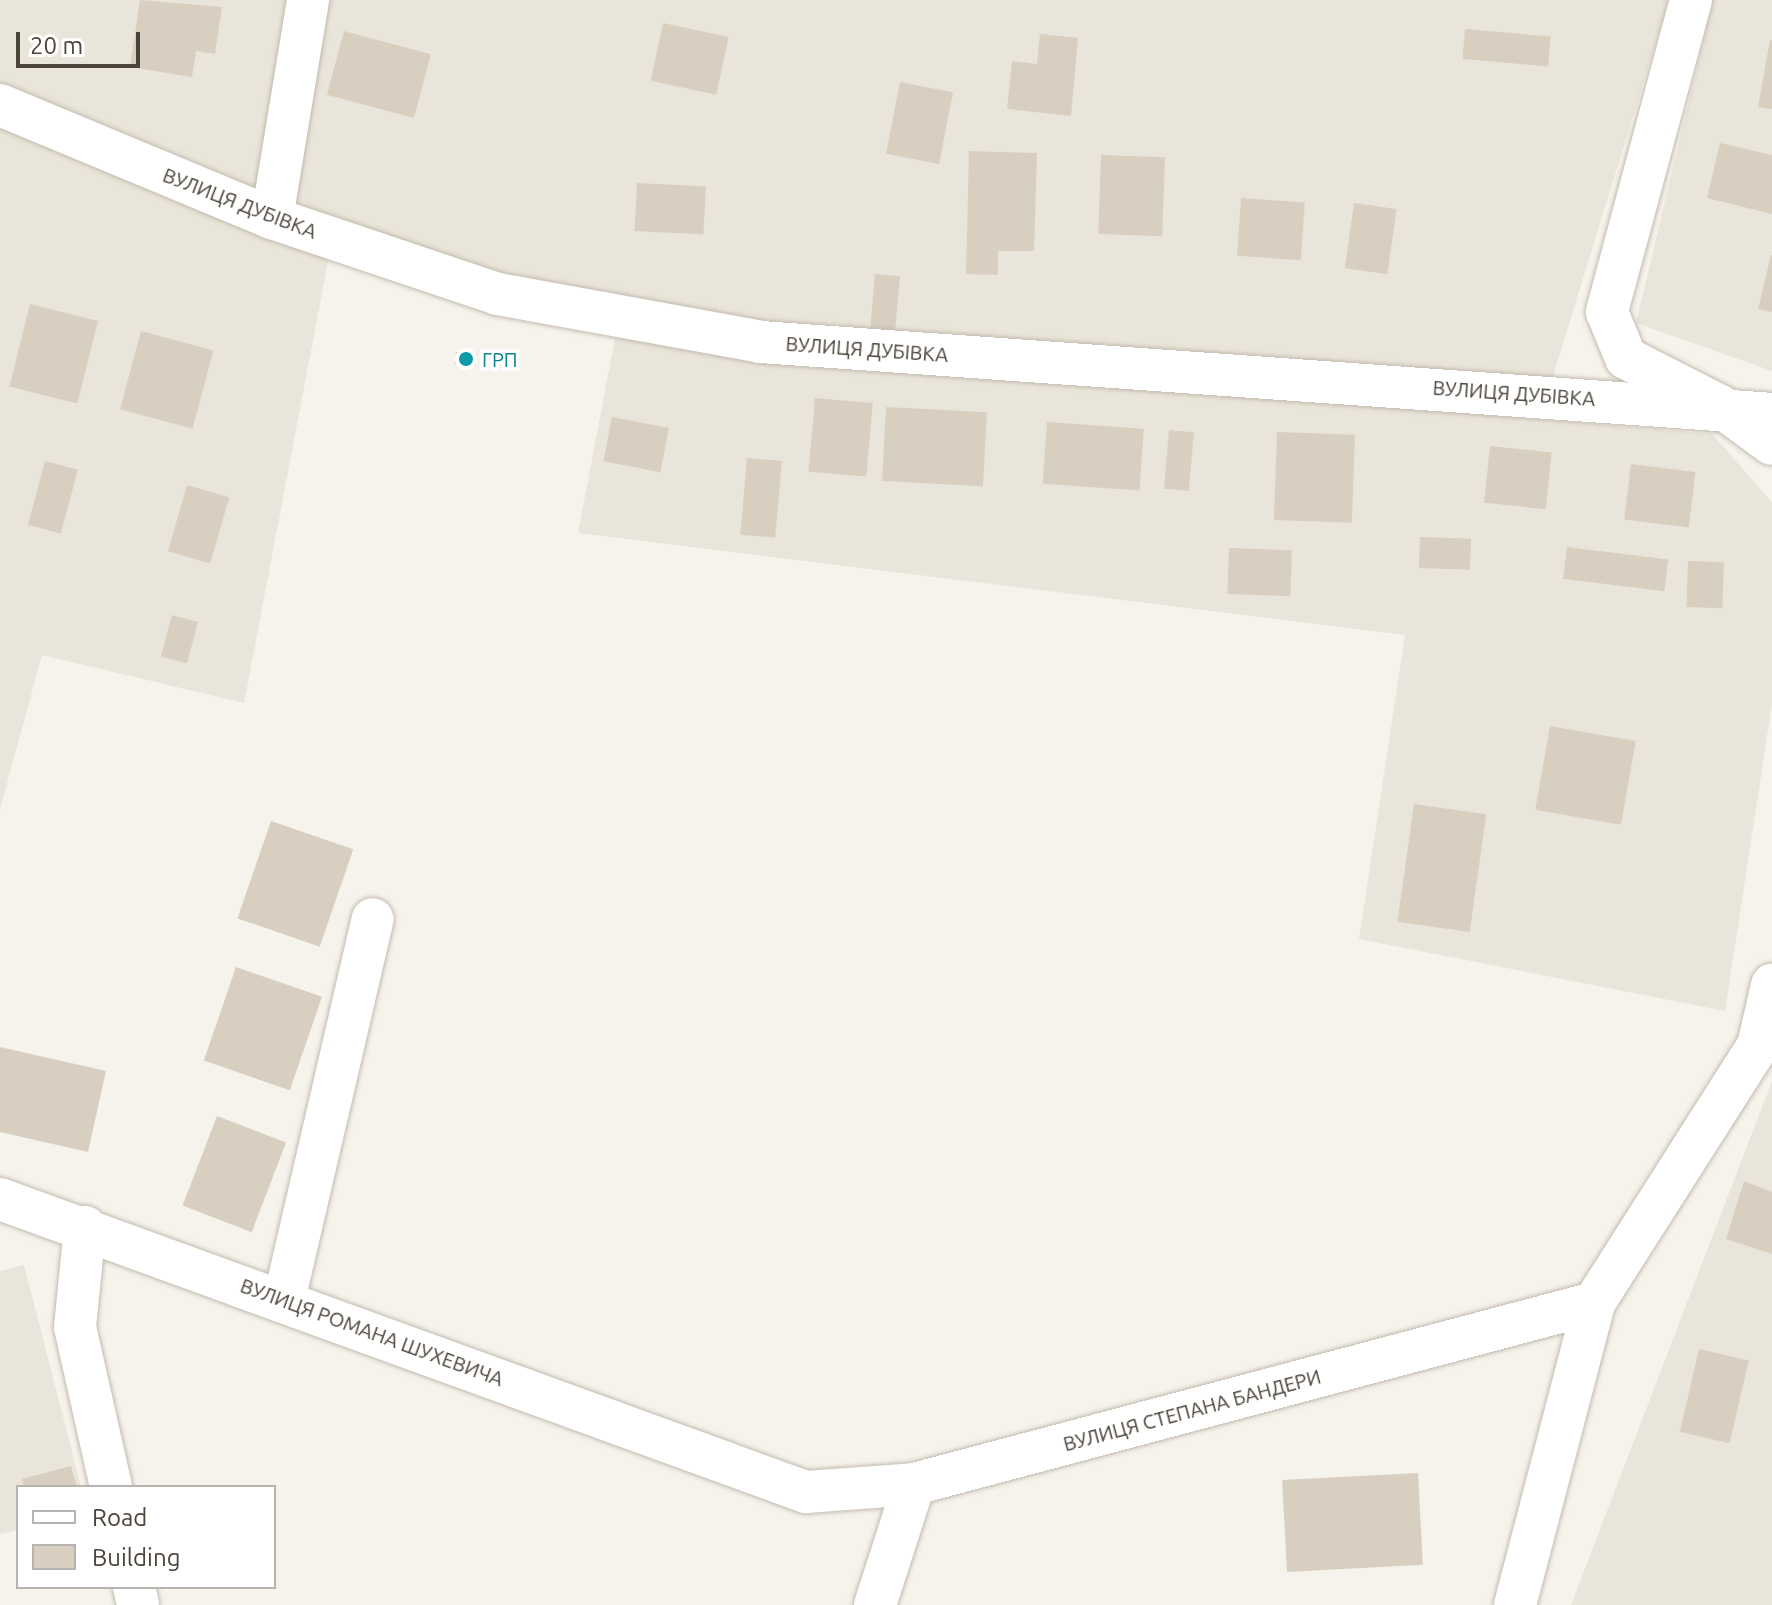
<!DOCTYPE html>
<html>
<head>
<meta charset="utf-8">
<style>
	body { margin:0 }
	#map { position:relative; width:1772px; height:1605px; overflow:hidden; background:#f6f3ec; font-family:Ubuntu,sans-serif }
	div>[style] { position:absolute }
	.residential>* { inset:0; background:#eae5da }
	.building>* { inset:0; background:#d8cfc1; transform-origin:0 0 }
	.roads { filter:drop-shadow(0 0 2px #c2bbae) drop-shadow(0 0 2px #c2bbae) }
	.minor>* { height:42px; margin:-21px; padding:0 21px; transform-origin:21px; border-radius:21px; background:#fff }
	.dots>* { width:22px; height:22px; translate:-50% -50%; box-sizing:border-box; border:4px solid #fff; border-radius:50% }
	span { translate:-50% -50%; white-space:nowrap; text-align:center; line-height:1.15; -webkit-text-stroke:7px #fff; paint-order:stroke }
	.street-label { font-size:20px; color:#4b4439 }
	.culture-label { font-size:20px; color:#0d838f }
	.left { translate:0 -50%; text-align:left }
	.legend { position:absolute; left:16px; top:1485px; width:260px; height:104px; box-sizing:border-box; background:#fff; border:2px solid #b7b4b0; margin:0; padding:10px 14px; list-style:none; font-size:24px; color:#4b4439 }
	.legend li { display:flex; align-items:center; gap:16px; height:40px }
	.legend b { width:40px; border:2px solid #b7b4b0 }
	.scale { position:absolute; left:16px; top:32px; width:124px; height:36px; box-sizing:border-box; border:4px solid #4b4439; border-top:0; padding-left:10px; font-size:24px; line-height:28px; white-space:nowrap; color:#4b4439; -webkit-text-stroke:6px #fff; paint-order:stroke }
</style>
</head>
<body>
<div id="map">
	<div class="residential">
		<i style="clip-path:polygon(0 0,295px 0,263px 200px,0 91px)"></i>
		<i style="clip-path:polygon(320px 0,1669px 0,1552px 379px,760px 328px,504px 282px,286px 210px)"></i>
		<i style="clip-path:polygon(1713px 0,1772px 0,1772px 371px,1636px 323px)"></i>
		<i style="clip-path:polygon(0 117px,330px 251px,244px 703px,42px 655px,0 809px)"></i>
		<i style="clip-path:polygon(617px 328px,778px 355px,1712px 434px,1772px 502px,1772px 704px,1725px 1011px,1359px 939px,1405px 635px,578px 533px)"></i>
		<i style="clip-path:polygon(1772px 1081px,1772px 1605px,1571px 1605px)"></i>
		<i style="clip-path:polygon(24px 1265px,81px 1487px,18px 1487px,18px 1530px,0 1534px,0 1271px)"></i>
	</div>
	<div class="building">
		<i style="clip-path:polygon(140px 0,222px 7px,215px 54px,196px 51px,192px 77px,130px 67px)"></i>
		<i style="left:663px;top:23px;width:67px;height:59px;rotate:12deg"></i>
		<i style="left:1465px;top:29px;width:86px;height:30px;rotate:5deg"></i>
		<i style="left:344px;top:31px;width:90px;height:66px;rotate:15deg"></i>
		<i style="clip-path:polygon(1040px 34px,1078px 38px,1071px 116px,1007px 109px,1012px 61px,1037px 64px)"></i>
		<i style="clip-path:polygon(1770px 40px,1772px 40px,1772px 109px,1758px 107px)"></i>
		<i style="left:900px;top:82px;width:54px;height:73px;rotate:11deg"></i>
		<i style="clip-path:polygon(1720px 143px,1772px 155px,1772px 214px,1707px 198px)"></i>
		<i style="clip-path:polygon(969px 151px,1037px 153px,1034px 251px,998px 251px,998px 275px,966px 274px)"></i>
		<i style="left:1101px;top:155px;width:64px;height:79px;rotate:2deg"></i>
		<i style="left:637px;top:183px;width:69px;height:48px;rotate:3deg"></i>
		<i style="left:1241px;top:198px;width:64px;height:58px;rotate:4deg"></i>
		<i style="left:1354px;top:203px;width:43px;height:66px;rotate:8deg"></i>
		<i style="clip-path:polygon(1771px 255px,1772px 255px,1772px 312px,1758px 309px)"></i>
		<i style="left:875px;top:274px;width:25px;height:59px;rotate:5deg"></i>
		<i style="left:30px;top:304px;width:70px;height:85px;rotate:14deg"></i>
		<i style="left:141px;top:331px;width:75px;height:81px;rotate:15deg"></i>
		<i style="left:456px;top:352px;width:21px;height:12px;rotate:5deg"></i>
		<i style="left:815px;top:398px;width:58px;height:74px;rotate:5deg"></i>
		<i style="left:886px;top:407px;width:101px;height:74px;rotate:3deg"></i>
		<i style="left:612px;top:417px;width:58px;height:45px;rotate:11deg"></i>
		<i style="left:1047px;top:422px;width:97px;height:62px;rotate:4deg"></i>
		<i style="left:1169px;top:430px;width:25px;height:59px;rotate:5deg"></i>
		<i style="left:1277px;top:432px;width:78px;height:88px;rotate:2deg"></i>
		<i style="left:1490px;top:446px;width:62px;height:57px;rotate:6deg"></i>
		<i style="left:747px;top:458px;width:35px;height:77px;rotate:5deg"></i>
		<i style="left:45px;top:461px;width:34px;height:66px;rotate:15deg"></i>
		<i style="left:1631px;top:464px;width:65px;height:56px;rotate:7deg"></i>
		<i style="left:187px;top:485px;width:44px;height:69px;rotate:16deg"></i>
		<i style="left:1420px;top:537px;width:51px;height:31px;rotate:2deg"></i>
		<i style="left:1567px;top:547px;width:102px;height:32px;rotate:7deg"></i>
		<i style="left:1229px;top:548px;width:63px;height:46px;rotate:2deg"></i>
		<i style="left:1688px;top:561px;width:36px;height:46px;rotate:2deg"></i>
		<i style="left:172px;top:615px;width:27px;height:43px;rotate:15deg"></i>
		<i style="left:1550px;top:726px;width:87px;height:85px;rotate:10deg"></i>
		<i style="left:1414px;top:804px;width:73px;height:119px;rotate:8deg"></i>
		<i style="left:271px;top:821px;width:87px;height:103px;rotate:19deg"></i>
		<i style="left:236px;top:967px;width:91px;height:99px;rotate:19deg"></i>
		<i style="clip-path:polygon(0 1047px,106px 1071px,88px 1152px,0 1132px)"></i>
		<i style="left:217px;top:1116px;width:74px;height:96px;rotate:21deg"></i>
		<i style="clip-path:polygon(1744px 1181px,1772px 1192px,1772px 1254px,1726px 1239px)"></i>
		<i style="left:1699px;top:1349px;width:51px;height:85px;rotate:13deg"></i>
		<i style="clip-path:polygon(71px 1466px,77px 1487px,24px 1487px,22px 1479px)"></i>
		<i style="left:1418px;top:1473px;width:92px;height:136px;rotate:87deg"></i>
	</div>
	<div class="roads">
		<div class="minor">
			<i style="left:1691px;top:0;width:323px;rotate:105.1deg"></i>
			<i style="left:1607px;top:312px;width:50px;rotate:67.6deg"></i>
			<i style="left:1626px;top:358px;width:106px;rotate:27.1deg"></i>
			<i style="left:1720px;top:406px;width:64px;rotate:36.2deg"></i>
			<i style="left:0;top:105px;width:295px;rotate:22.6deg"></i>
			<i style="left:272px;top:218px;width:238px;rotate:18.6deg"></i>
			<i style="left:498px;top:294px;width:267px;rotate:10.3deg"></i>
			<i style="left:761px;top:342px;width:1014px;rotate:4.07deg"></i>
			<i style="left:272px;top:218px;width:221px;rotate:-80.6deg"></i>
			<i style="left:0;top:1199px;width:858px;rotate:19.98deg"></i>
			<i style="left:806px;top:1492px;width:108px;rotate:-4.2deg"></i>
			<i style="left:85px;top:1227px;width:100px;rotate:95.7deg"></i>
			<i style="left:75px;top:1327px;width:164px;rotate:77.3deg"></i>
			<i style="left:284px;top:1300px;width:391px;rotate:-76.9deg"></i>
			<i style="left:134px;top:1587px;width:18px;rotate:77deg"></i>
			<i style="left:875px;top:1605px;width:127px;rotate:-72.1deg"></i>
			<i style="left:914px;top:1484px;width:704px;rotate:-14.91deg"></i>
			<i style="left:1515px;top:1605px;width:312px;rotate:-75.3deg"></i>
			<i style="left:1594px;top:1303px;width:305px;rotate:-57.5deg"></i>
			<i style="left:1758px;top:1046px;width:63px;rotate:-77.1deg"></i>
		</div>
	</div>
	<div class="dots">
		<i style="left:466px;top:359px;background:#0f9aa8"></i>
	</div>
	<div class="street-label">
		<span style="left:240px;top:203px;rotate:21deg">ВУЛИЦЯ ДУБІВКА</span>
		<span style="left:867px;top:349px;rotate:4deg">ВУЛИЦЯ ДУБІВКА</span>
		<span style="left:1514px;top:393px;rotate:4deg">ВУЛИЦЯ ДУБІВКА</span>
		<span style="left:372px;top:1332px;rotate:20deg">ВУЛИЦЯ РОМАНА ШУХЕВИЧА</span>
		<span style="left:1192px;top:1410px;rotate:-15deg">ВУЛИЦЯ СТЕПАНА БАНДЕРИ</span>
	</div>
	<div class="culture-label">
		<span class="left" style="left:482px;top:359px">ГРП</span>
	</div>
	<ul class="legend">
	<li><b style="height:10px;background:#fff"></b>Road</li>
	<li><b style="height:22px;background:#d8cfc1"></b>Building</li>
	</ul>
	<div class="scale">20 m</div>
</div>
</body>
</html>
